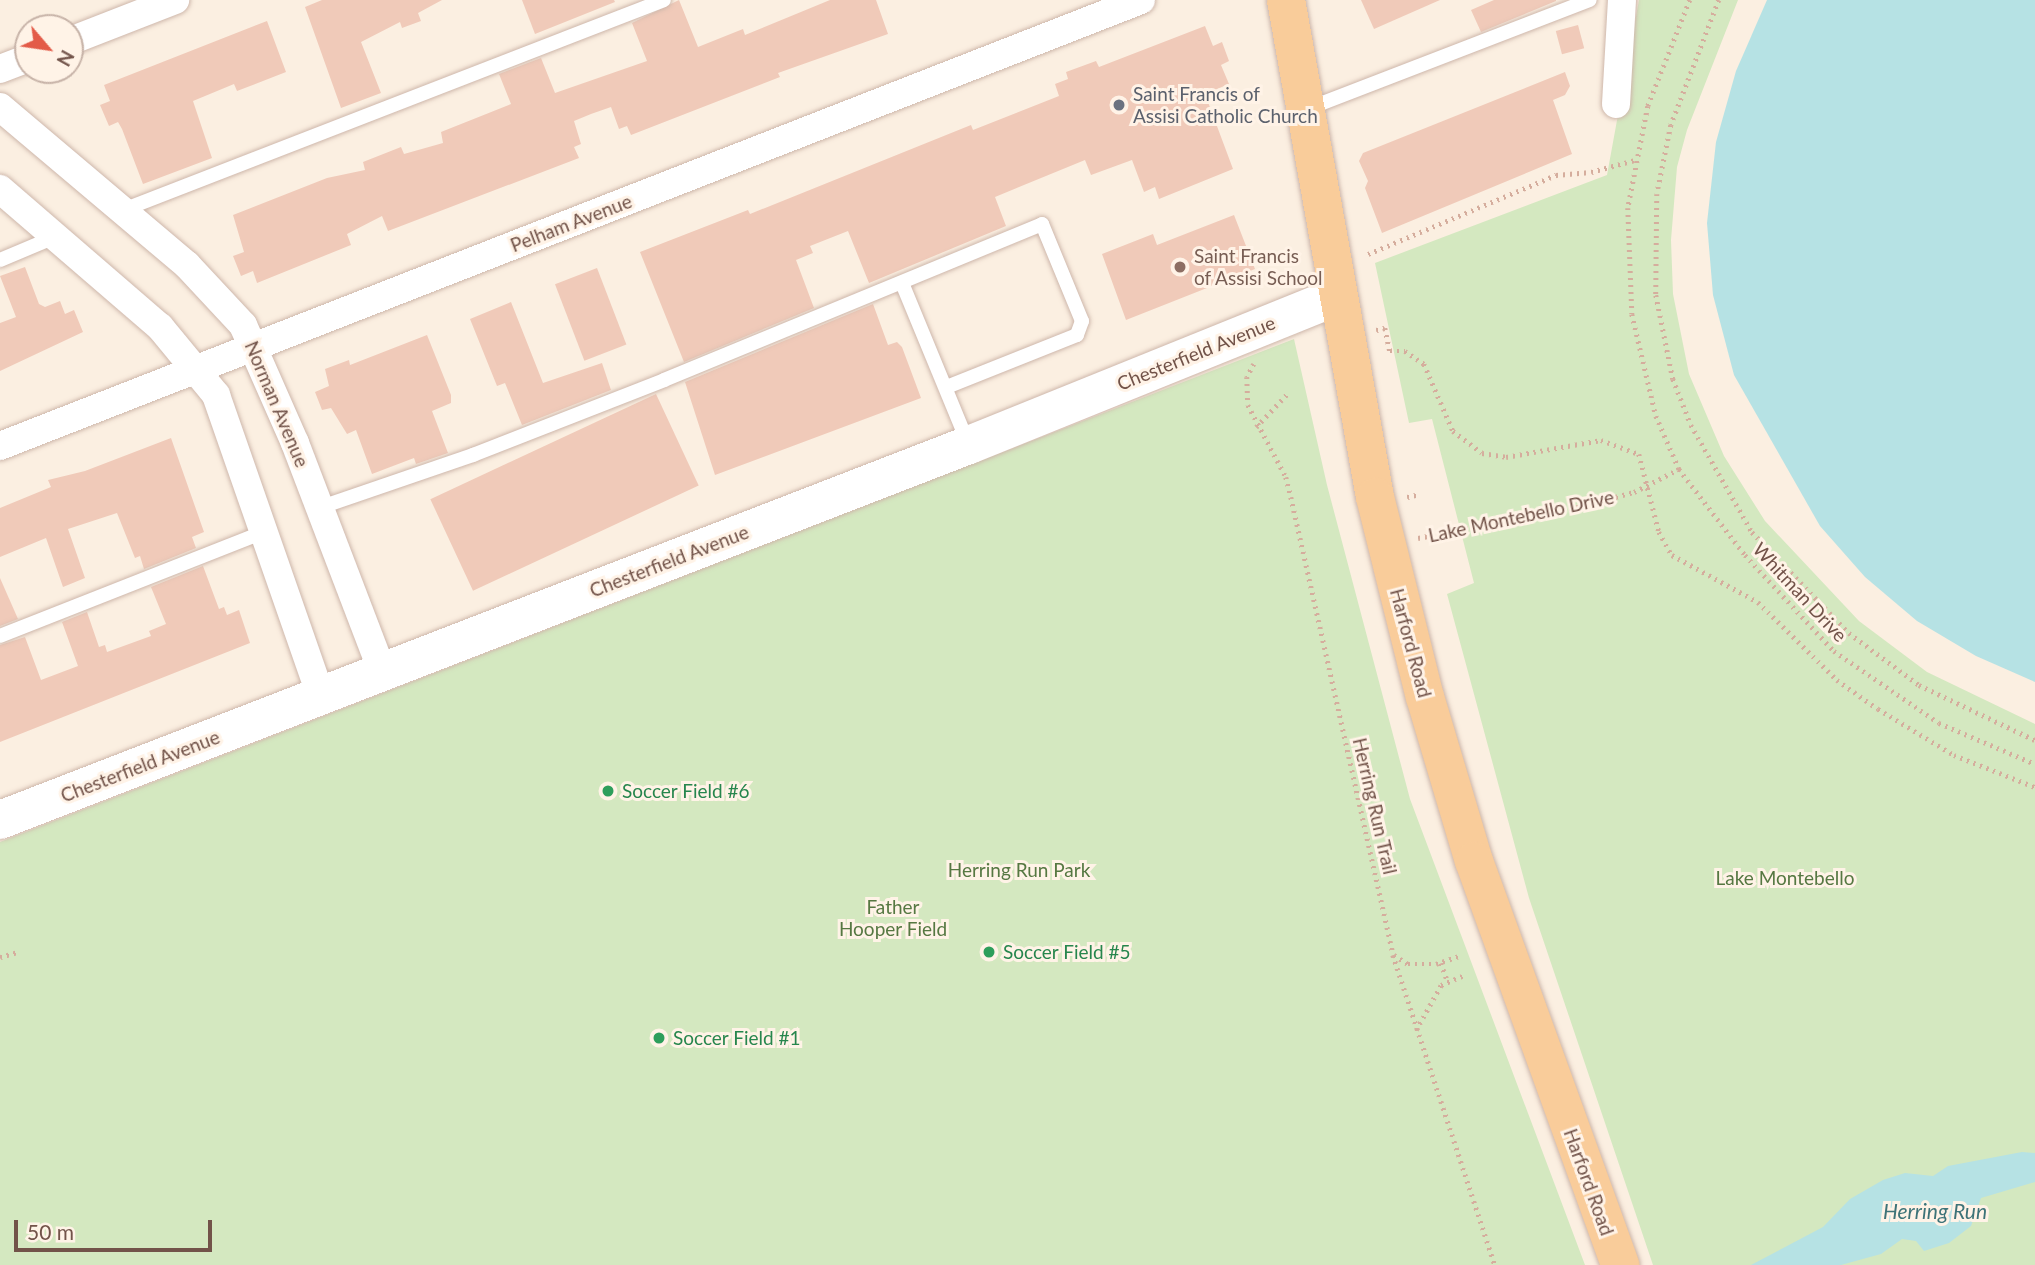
<!DOCTYPE html>
<html>
<head>
<meta charset="utf-8">
<style>
	body { margin:0 }
	#map { position:relative; width:2035px; height:1265px; overflow:hidden; background:#fbefe1; font-family:Lato,sans-serif }
	div>[style] { position:absolute }
	.green>* { inset:0; background:#d4e8c0 }
	.water>* { inset:0; background:#b6e2e4 }
	.building>* { inset:0; background:#f0cab9; transform-origin:0 0 }
	.path>* { height:4.5px; margin-top:-2.25px; transform-origin:0; background:repeating-linear-gradient(90deg,#d5ad9d 0 2px,transparent 0 7px) }
	.roads { filter:drop-shadow(0 0 2px #ceb7ab) drop-shadow(0 0 2px #ceb7ab) }
	.lane>* { height:14px; margin:-7px; padding:0 7px; transform-origin:7px; border-radius:7px; background:#fff }
	.street>* { height:28px; margin:-14px; padding:0 14px; transform-origin:14px; border-radius:14px; background:#fff }
	.secondary>* { height:38px; margin:-19px; padding:0 19px; transform-origin:19px; border-radius:19px; background:#fff }
	.primary>* { height:38px; margin:-19px; padding:0 19px; transform-origin:19px; border-radius:19px; background:#f9cc9a }
	.dots>* { width:19px; height:19px; translate:-50% -50%; box-sizing:border-box; border:4px solid #fff3e7; border-radius:50% }
	span { translate:-50% -50%; white-space:nowrap; text-align:center; line-height:1.15; -webkit-text-stroke:6px #fff3e7; paint-order:stroke }
	.worship-label { font-size:19px; color:#5b616d }
	.left { translate:0 -50%; text-align:left }
	.street-label { font-size:19px; color:#725349 }
	.education-label { font-size:19px; color:#785e54 }
	.leisure-label { font-size:19px; color:#27864d }
	.park-label { font-size:19px; color:#567842 }
	.water-label { font-size:21px; color:#3d7378; font-style:italic }
	.north { position:absolute; left:14px; top:14px; width:70px; height:70px; box-sizing:border-box; background:#fff3e7; border:2px solid #c7b3a8; border-radius:50%; rotate:119deg; font-size:19px; font-weight:700; line-height:28px; text-align:center; color:#725349 }
	.north::after { content:''; display:block; margin:auto; width:24px; height:32px; background:#e35b48; clip-path:polygon(50% 0,100% 100%,50% 72%,0 100%) }
	.scale { position:absolute; left:14px; top:1220px; width:198px; height:32px; box-sizing:border-box; border:4px solid #725349; border-top:0; padding-left:9px; font-size:21px; line-height:24px; white-space:nowrap; color:#725349; -webkit-text-stroke:5px #fff3e7; paint-order:stroke }
</style>
</head>
<body>
<div id="map">
	<div class="green">
		<i style="clip-path:polygon(1639px 0,1738px 0,1687px 130px,1677px 167px,1671px 240px,1673px 294px,1689px 374px,1724px 456px,1765px 521px,1859px 621px,1927px 672px,2035px 724px,2035px 1265px,1653px 1265px,1529px 898px,1447px 594px,1474px 583px,1432px 419px,1409px 423px,1375px 263px,1607px 175px)"></i>
		<i style="clip-path:polygon(1294px 339px,1327px 485px,1410px 799px,1585px 1265px,0 1265px,0 842px)"></i>
	</div>
	<div class="water">
		<i style="clip-path:polygon(1767px 0,2035px 0,2035px 682px,1976px 656px,1917px 621px,1865px 577px,1820px 526px,1734px 375px,1713px 295px,1707px 223px,1716px 142px,1736px 71px)"></i>
		<i style="clip-path:polygon(2022px 1152px,2035px 1153px,2035px 1182px,1981px 1198px,1971px 1226px,1949px 1243px,1924px 1251px,1916px 1241px,1902px 1239px,1881px 1254px,1841px 1265px,1751px 1265px,1823px 1227px,1850px 1199px,1883px 1180px,1905px 1173px,1933px 1176px,1948px 1166px)"></i>
	</div>
	<div class="building">
		<i style="clip-path:polygon(322px 0,442px 0,418px 13px,421px 21px,402px 28px,400px 22px,361px 42px,381px 93px,341px 108px,305px 7px)"></i>
		<i style="clip-path:polygon(522px 0,614px 0,615px 2px,535px 34px)"></i>
		<i style="clip-path:polygon(679px 0,698px 47px,743px 29px,745px 35px,830px 0,876px 0,888px 34px,778px 73px,780px 77px,631px 135px,627px 126px,619px 129px,611px 107px,591px 114px,574px 121px,581px 144px,574px 147px,579px 158px,388px 231px,382px 216px,347px 234px,351px 245px,257px 283px,253px 271px,241px 276px,233px 256px,244px 252px,233px 215px,327px 178px,365px 170px,363px 162px,401px 147px,404px 154px,443px 143px,441px 132px,511px 104px,499px 74px,541px 58px,555px 93px,647px 61px,632px 23px)"></i>
		<i style="clip-path:polygon(1361px 0,1440px 0,1374px 29px)"></i>
		<i style="clip-path:polygon(1494px 0,1556px 0,1556px 1px,1481px 32px,1471px 10px)"></i>
		<i style="clip-path:polygon(267px 21px,286px 72px,237px 91px,234px 84px,193px 101px,212px 158px,143px 184px,122px 129px,118px 122px,109px 126px,100px 105px,110px 101px,104px 85px)"></i>
		<i style="left:1578px;top:25px;width:24px;height:23px;rotate:75deg"></i>
		<i style="clip-path:polygon(1205px 26px,1213px 46px,1222px 42px,1229px 61px,1221px 65px,1229px 84px,1205px 94px,1233px 169px,1159px 199px,1155px 187px,1144px 192px,1132px 160px,1091px 175px,1085px 160px,995px 197px,1006px 226px,869px 283px,848px 231px,810px 246px,813px 253px,796px 260px,814px 308px,684px 362px,640px 252px,748px 210px,750px 214px,971px 125px,973px 130px,1059px 96px,1055px 84px,1068px 79px,1066px 72px,1096px 61px,1099px 67px)"></i>
		<i style="clip-path:polygon(1565px 72px,1570px 86px,1565px 95px,1553px 100px,1572px 154px,1382px 233px,1365px 188px,1368px 181px,1359px 161px,1363px 153px)"></i>
		<i style="clip-path:polygon(1234px 215px,1255px 269px,1126px 320px,1102px 254px,1153px 234px,1157px 245px)"></i>
		<i style="clip-path:polygon(25px 267px,39px 304px,45px 307px,60px 301px,65px 314px,74px 310px,83px 332px,0 371px,0 323px,16px 317px,0 276px)"></i>
		<i style="left:597px;top:268px;width:82px;height:45px;rotate:69deg"></i>
		<i style="clip-path:polygon(511px 302px,543px 383px,602px 363px,611px 390px,522px 425px,505px 383px,497px 386px,470px 319px)"></i>
		<i style="clip-path:polygon(873px 304px,888px 345px,897px 342px,902px 347px,921px 398px,715px 475px,685px 382px)"></i>
		<i style="clip-path:polygon(427px 335px,451px 395px,451px 403px,432px 411px,448px 453px,416px 464px,414px 458px,372px 474px,356px 430px,347px 434px,331px 408px,322px 410px,315px 392px,329px 386px,325px 369px,349px 360px,350px 365px)"></i>
		<i style="left:656px;top:394px;width:101px;height:249px;rotate:65deg"></i>
		<i style="clip-path:polygon(171px 438px,204px 532px,192px 537px,196px 548px,144px 569px,140px 556px,135px 558px,117px 513px,68px 529px,85px 578px,63px 587px,46px 538px,0 557px,0 508px,51px 487px,48px 480px,85px 471px)"></i>
		<i style="clip-path:polygon(203px 566px,219px 609px,224px 607px,227px 615px,239px 610px,250px 643px,0 742px,0 645px,25px 637px,41px 680px,78px 666px,62px 622px,87px 612px,99px 647px,105px 645px,107px 652px,151px 636px,149px 631px,166px 624px,151px 587px)"></i>
		<i style="clip-path:polygon(0 578px,18px 619px,0 626px)"></i>
	</div>
	<div class="path">
		<i style="left:1690px;top:0;width:114px;rotate:111.6deg"></i>
		<i style="left:1648px;top:106px;width:104px;rotate:101.1deg"></i>
		<i style="left:1628px;top:208px;width:106px;rotate:87.8deg"></i>
		<i style="left:1632px;top:314px;width:105px;rotate:76.8deg"></i>
		<i style="left:1656px;top:416px;width:58px;rotate:66.5deg"></i>
		<i style="left:1679px;top:469px;width:108px;rotate:52.5deg"></i>
		<i style="left:1745px;top:555px;width:131px;rotate:47.2deg"></i>
		<i style="left:1834px;top:651px;width:127px;rotate:34.4deg"></i>
		<i style="left:1939px;top:723px;width:104px;rotate:23.1deg"></i>
		<i style="left:1719px;top:0;width:134px;rotate:111deg"></i>
		<i style="left:1671px;top:125px;width:70px;rotate:101.5deg"></i>
		<i style="left:1657px;top:194px;width:101px;rotate:90.6deg"></i>
		<i style="left:1656px;top:295px;width:86px;rotate:78.6deg"></i>
		<i style="left:1673px;top:379px;width:49px;rotate:68.6deg"></i>
		<i style="left:1691px;top:425px;width:123px;rotate:60.3deg"></i>
		<i style="left:1752px;top:532px;width:140px;rotate:46.2deg"></i>
		<i style="left:1849px;top:633px;width:87px;rotate:36.6deg"></i>
		<i style="left:1919px;top:685px;width:128px;rotate:25.4deg"></i>
		<i style="left:1368px;top:254px;width:204px;rotate:-22.8deg"></i>
		<i style="left:1556px;top:175px;width:35px;rotate:-5deg"></i>
		<i style="left:1591px;top:172px;width:46px;rotate:-15.3deg"></i>
		<i style="left:1376px;top:330px;width:9px;rotate:-13deg"></i>
		<i style="left:1385px;top:328px;width:24px;rotate:78deg"></i>
		<i style="left:1390px;top:351px;width:15px"></i>
		<i style="left:1405px;top:351px;width:23px;rotate:34deg"></i>
		<i style="left:1424px;top:364px;width:73px;rotate:66.6deg"></i>
		<i style="left:1453px;top:431px;width:36px;rotate:37deg"></i>
		<i style="left:1482px;top:453px;width:24px;rotate:9deg"></i>
		<i style="left:1506px;top:457px;width:97px;rotate:-10.1deg"></i>
		<i style="left:1601px;top:440px;width:40px;rotate:20.2deg"></i>
		<i style="left:1639px;top:454px;width:81px;rotate:75.6deg"></i>
		<i style="left:1659px;top:532px;width:26px;rotate:61deg"></i>
		<i style="left:1672px;top:555px;width:98px;rotate:28.7deg"></i>
		<i style="left:1758px;top:602px;width:111px;rotate:44.6deg"></i>
		<i style="left:1837px;top:680px;width:50px;rotate:35.3deg"></i>
		<i style="left:1878px;top:709px;width:89px;rotate:31.2deg"></i>
		<i style="left:1954px;top:755px;width:87px;rotate:21.6deg"></i>
		<i style="left:1254px;top:364px;width:15px;rotate:118deg"></i>
		<i style="left:1247px;top:377px;width:28px;rotate:88deg"></i>
		<i style="left:1248px;top:405px;width:81px;rotate:62.2deg"></i>
		<i style="left:1286px;top:477px;width:21px;rotate:76deg"></i>
		<i style="left:1291px;top:497px;width:469px;rotate:77.4deg"></i>
		<i style="left:1393px;top:955px;width:326px;rotate:71.8deg"></i>
		<i style="left:1256px;top:427px;width:48px;rotate:-46.7deg"></i>
		<i style="left:1407px;top:497px;width:13px;rotate:-13deg"></i>
		<i style="left:1418px;top:538px;width:167px;rotate:-11deg"></i>
		<i style="left:1582px;top:506px;width:54px;rotate:-15.1deg"></i>
		<i style="left:1634px;top:492px;width:51px;rotate:-27.1deg"></i>
		<i style="left:1394px;top:955px;width:17px;rotate:33deg"></i>
		<i style="left:1408px;top:964px;width:28px"></i>
		<i style="left:1436px;top:964px;width:24px;rotate:-19deg"></i>
		<i style="left:0;top:957px;width:18px;rotate:-16deg"></i>
		<i style="left:1441px;top:963px;width:20px;rotate:70deg"></i>
		<i style="left:1416px;top:1030px;width:51px;rotate:-60.9deg"></i>
		<i style="left:1441px;top:985px;width:26px;rotate:-23deg"></i>
	</div>
	<div class="roads">
		<div class="lane">
			<i style="left:1307px;top:109px;width:303px;rotate:-21.1deg"></i>
			<i style="left:123px;top:210px;width:580px;rotate:-21.21deg"></i>
			<i style="left:0;top:260px;width:62px;rotate:-22.8deg"></i>
			<i style="left:902px;top:283px;width:173px;rotate:67.6deg"></i>
			<i style="left:321px;top:507px;width:161px;rotate:-18.9deg"></i>
			<i style="left:473px;top:455px;width:205px;rotate:-21.4deg"></i>
			<i style="left:664px;top:380px;width:409px;rotate:-22.4deg"></i>
			<i style="left:1042px;top:224px;width:105px;rotate:67.6deg"></i>
			<i style="left:1082px;top:321px;width:15px;rotate:110deg"></i>
			<i style="left:1077px;top:335px;width:141px;rotate:158.3deg"></i>
			<i style="left:0;top:636px;width:284px;rotate:-21.5deg"></i>
		</div>
		<div class="street">
			<i style="left:70px;top:41px;width:113px;rotate:-21.3deg"></i>
			<i style="left:0;top:69px;width:30px;rotate:-21deg"></i>
			<i style="left:1616px;top:104px;width:104px;rotate:-86.7deg"></i>
			<i style="left:0;top:107px;width:245px;rotate:40.2deg"></i>
			<i style="left:187px;top:265px;width:82px;rotate:47deg"></i>
			<i style="left:243px;top:325px;width:129px;rotate:66.2deg"></i>
			<i style="left:295px;top:443px;width:244px;rotate:69.1deg"></i>
			<i style="left:0;top:189px;width:211px;rotate:40.8deg"></i>
			<i style="left:160px;top:327px;width:88px;rotate:50.5deg"></i>
			<i style="left:216px;top:395px;width:319px;rotate:70.8deg"></i>
			<i style="left:0;top:446px;width:1225px;rotate:-21.35deg"></i>
		</div>
		<div class="secondary">
			<i style="left:0;top:820px;width:1039px;rotate:-21.16deg"></i>
			<i style="left:969px;top:445px;width:396px;rotate:-22deg"></i>
		</div>
		<div class="primary">
			<i style="left:1286px;top:0;width:505px;rotate:79.85deg"></i>
			<i style="left:1375px;top:497px;width:206px;rotate:76deg"></i>
			<i style="left:1425px;top:697px;width:171px;rotate:73.4deg"></i>
			<i style="left:1474px;top:861px;width:430px;rotate:70.1deg"></i>
		</div>
	</div>
	<div class="dots">
		<i style="left:1119px;top:105px;background:#6b7280"></i>
		<i style="left:1180px;top:267px;background:#8d6e63"></i>
		<i style="left:608px;top:791px;background:#2e9e5b"></i>
		<i style="left:989px;top:952px;background:#2e9e5b"></i>
		<i style="left:659px;top:1038px;background:#2e9e5b"></i>
	</div>
	<div class="worship-label">
		<span class="left" style="left:1133px;top:105px">Saint Francis of<br>Assisi Catholic Church</span>
	</div>
	<div class="street-label">
		<span style="left:571px;top:223px;rotate:-21deg">Pelham Avenue</span>
		<span style="left:1196px;top:353px;rotate:-22deg">Chesterfield Avenue</span>
		<span style="left:277px;top:404px;rotate:67deg">Norman Avenue</span>
		<span style="left:1521px;top:516px;rotate:-12deg">Lake Montebello Drive</span>
		<span style="left:669px;top:561px;rotate:-21deg">Chesterfield Avenue</span>
		<span style="left:1800px;top:592px;rotate:47deg">Whitman Drive</span>
		<span style="left:1411px;top:643px;rotate:75deg">Harford Road</span>
		<span style="left:140px;top:766px;rotate:-21deg">Chesterfield Avenue</span>
		<span style="left:1375px;top:806px;rotate:77deg">Herring Run Trail</span>
		<span style="left:1589px;top:1182px;rotate:70deg">Harford Road</span>
	</div>
	<div class="education-label">
		<span class="left" style="left:1194px;top:267px">Saint Francis<br>of Assisi School</span>
	</div>
	<div class="leisure-label">
		<span class="left" style="left:622px;top:791px">Soccer Field #6</span>
		<span class="left" style="left:1003px;top:952px">Soccer Field #5</span>
		<span class="left" style="left:673px;top:1038px">Soccer Field #1</span>
	</div>
	<div class="park-label">
		<span style="left:1019px;top:870px">Herring Run Park</span>
		<span style="left:1785px;top:878px">Lake Montebello</span>
		<span style="left:893px;top:918px">Father<br>Hooper Field</span>
	</div>
	<div class="water-label">
		<span style="left:1935px;top:1211px">Herring Run</span>
	</div>
	<div class="north">N</div>
	<div class="scale">50 m</div>
</div>
</body>
</html>
